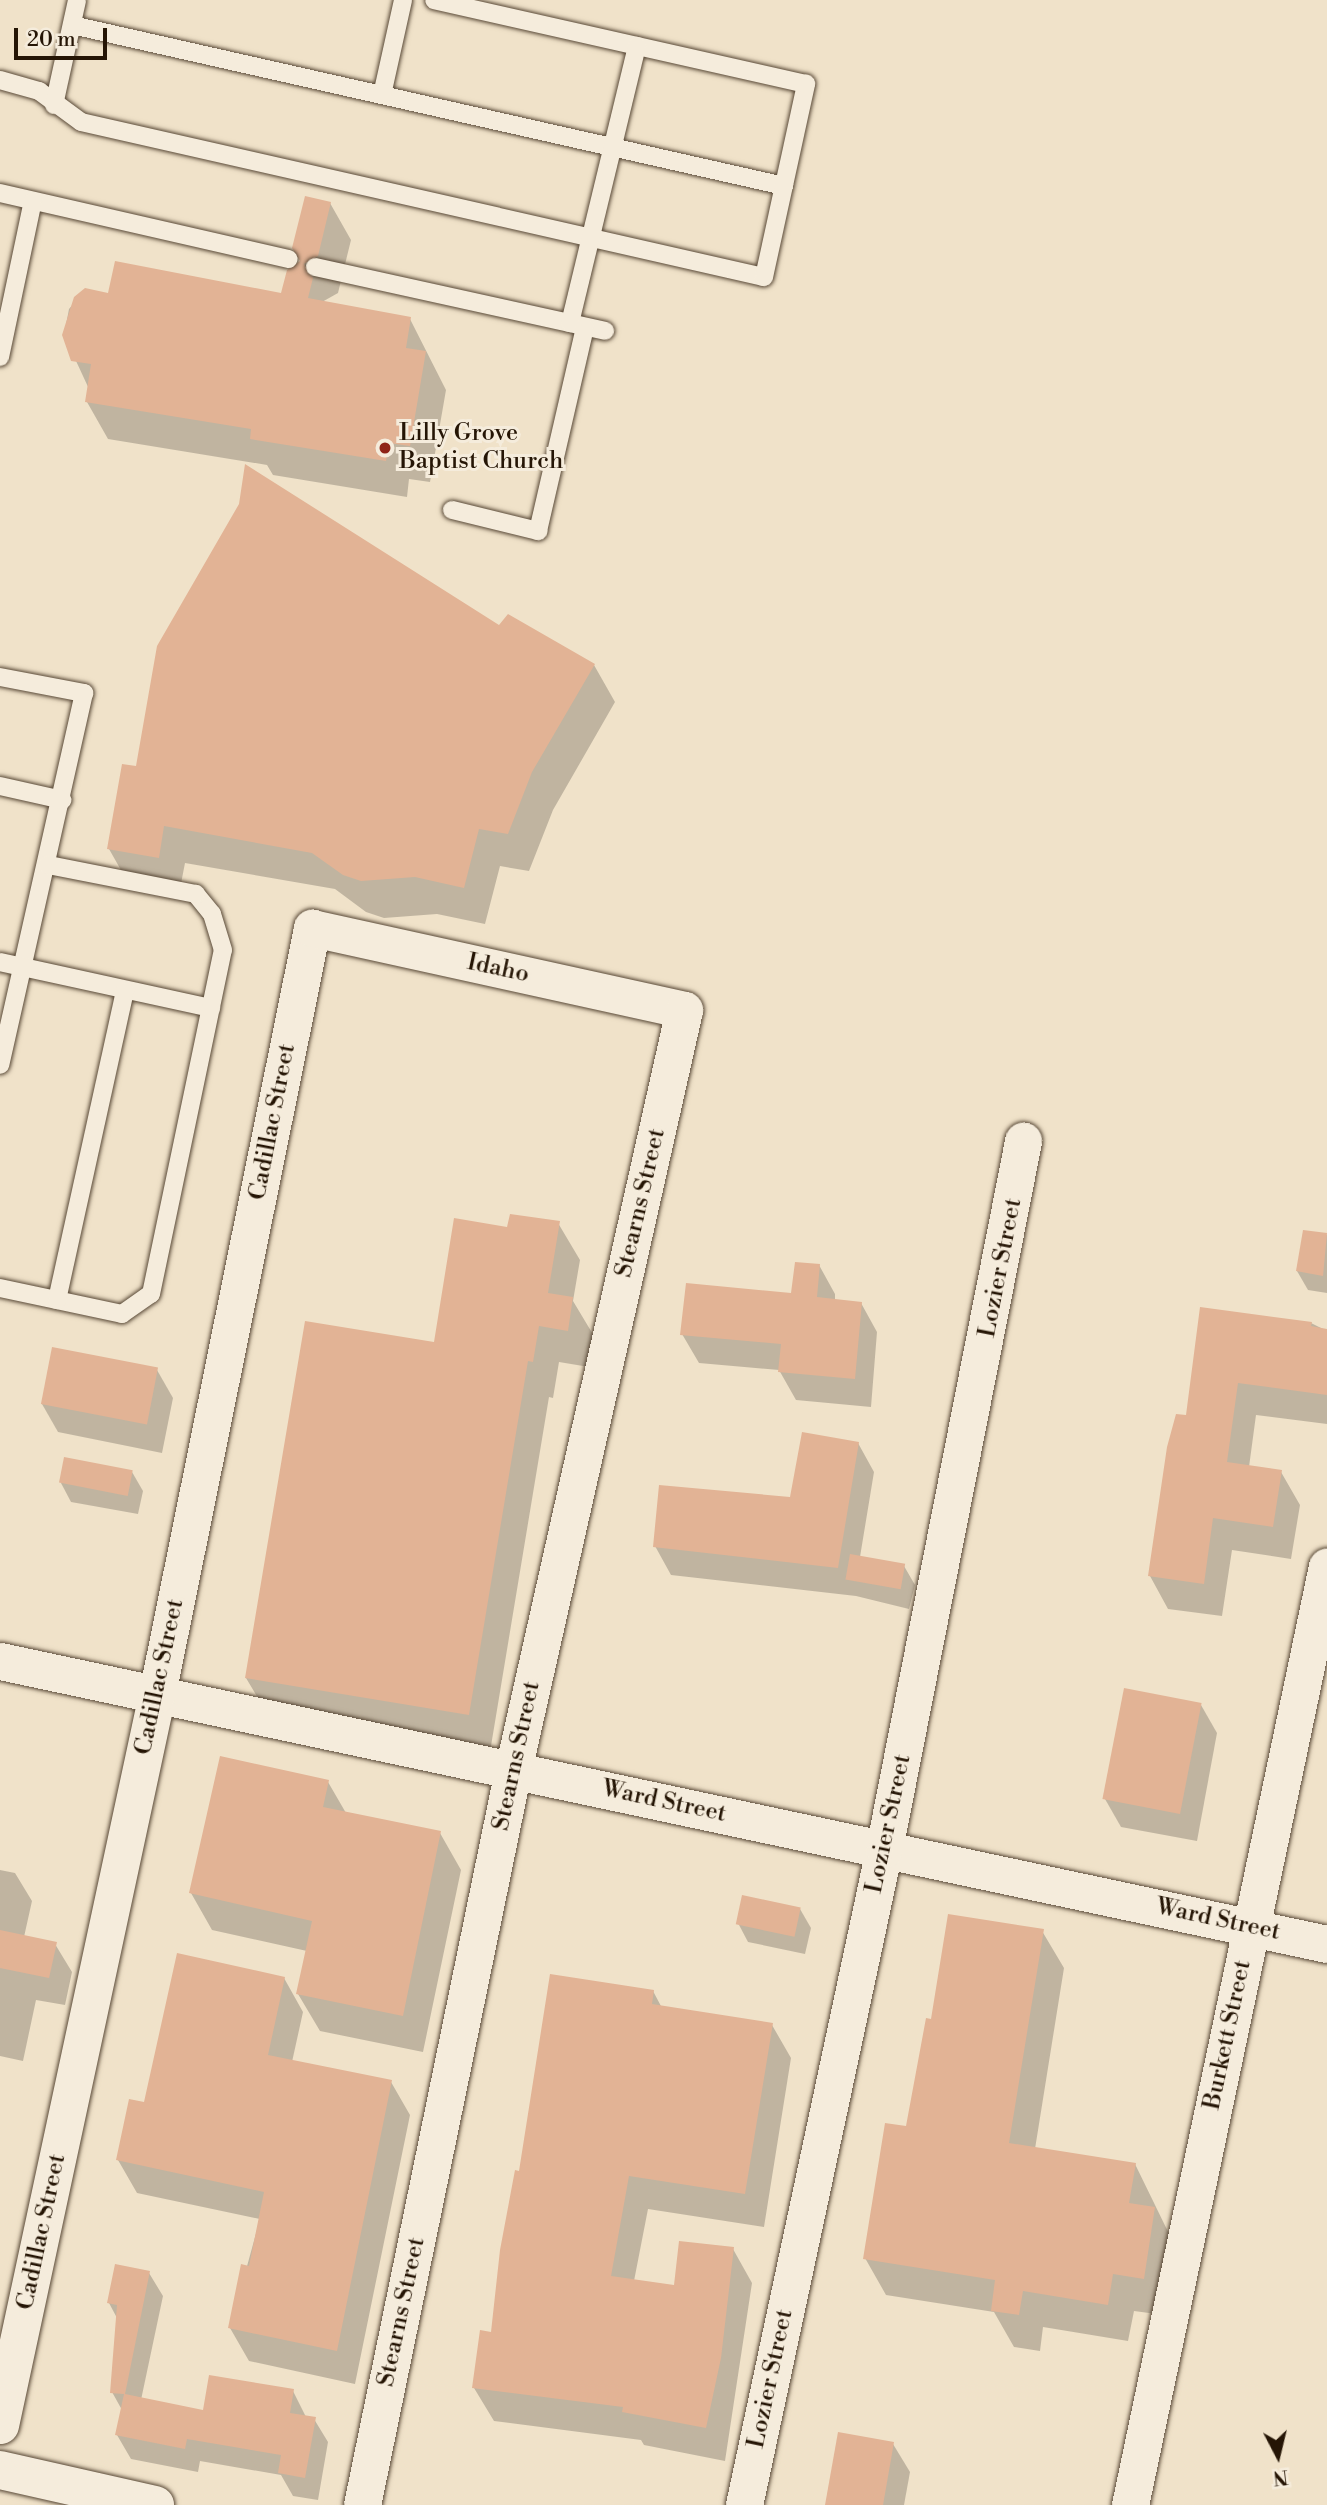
<!DOCTYPE html>
<html>
<head>
<meta charset="utf-8">
<style>
	body { margin:0 }
	#map { position:relative; width:1327px; height:2505px; overflow:hidden; background:#f0e2c9; font-family:"Libre Bodoni",serif }
	div>[style] { position:absolute }
	.shadow>* { inset:0; background:#0003 }
	.building>* { inset:0; background:#e2b395; transform-origin:0 0 }
	.roads { filter:drop-shadow(0 0 2px #584836) drop-shadow(0 0 2px #584836) }
	.service>* { height:18px; margin:-9px; padding:0 9px; transform-origin:9px; border-radius:9px; background:#f5ecdc }
	.minor>* { height:37px; margin:-18.5px; padding:0 18.5px; transform-origin:18.5px; border-radius:18.5px; background:#f5ecdc }
	.tertiary>* { height:38px; margin:-19px; padding:0 19px; transform-origin:19px; border-radius:19px; background:#f5ecdc }
	.dots>* { width:19px; height:19px; translate:-50% -50%; box-sizing:border-box; border:4px solid #f5ecdc; border-radius:50% }
	span { translate:-50% -50%; white-space:nowrap; text-align:center; line-height:1.15; -webkit-text-stroke:6px #f5ecdc; paint-order:stroke }
	.poi-label { font-size:24px; color:#251505 }
	.left { translate:0 -50%; text-align:left }
	.street-label { font-size:24px; color:#251505 }
	.north { position:absolute; left:1243px; top:2421px; width:70px; height:70px; -webkit-text-stroke:5px #f5ecdc; paint-order:stroke; rotate:173deg; font-size:19px; font-weight:700; line-height:28px; text-align:center; color:#251505 }
	.north::after { content:''; display:block; margin:auto; width:24px; height:32px; background:#251505; clip-path:polygon(50% 0,100% 100%,50% 72%,0 100%) }
	.scale { position:absolute; left:14px; top:28px; width:93px; height:32px; box-sizing:border-box; border:4px solid #251505; border-top:0; padding-left:9px; font-size:21px; line-height:24px; white-space:nowrap; color:#251505; -webkit-text-stroke:5px #f5ecdc; paint-order:stroke }
</style>
</head>
<body>
<div id="map">
	<div class="shadow">
		<i style="clip-path:polygon(330px 203px,351px 240px,338px 293px,322px 302px,410px 319px,446px 390px,430px 482px,409px 479px,407px 497px,273px 475px,267px 465px,108px 439px,87px 402px,89px 389px,64px 335px,69px 309px,85px 290px,109px 295px,283px 295px)"></i>
		<i style="clip-path:polygon(500px 627px,594px 665px,615px 702px,553px 810px,529px 871px,500px 866px,485px 924px,437px 914px,384px 918px,366px 912px,335px 889px,185px 863px,179px 894px,130px 886px,109px 849px,138px 768px)"></i>
		<i style="clip-path:polygon(558px 1223px,580px 1260px,573px 1301px,594px 1336px,589px 1367px,559px 1362px,553px 1398px,549px 1397px,490px 1752px,268px 1715px,246px 1678px,435px 1344px,509px 1229px)"></i>
		<i style="clip-path:polygon(1304px 1232px,1327px 1235px,1327px 1293px,1308px 1290px,1297px 1271px)"></i>
		<i style="clip-path:polygon(819px 1265px,835px 1294px,835px 1301px,861px 1303px,877px 1332px,871px 1407px,796px 1400px,779px 1370px,699px 1363px,682px 1334px,793px 1295px)"></i>
		<i style="clip-path:polygon(1311px 1323px,1327px 1331px,1327px 1424px,1256px 1415px,1249px 1467px,1281px 1472px,1300px 1505px,1291px 1559px,1232px 1550px,1222px 1616px,1168px 1609px,1150px 1576px,1187px 1417px)"></i>
		<i style="clip-path:polygon(157px 1370px,173px 1398px,162px 1453px,58px 1432px,42px 1404px)"></i>
		<i style="clip-path:polygon(858px 1443px,874px 1472px,860px 1557px,904px 1566px,915px 1585px,909px 1609px,856px 1596px,671px 1575px,655px 1546px,792px 1499px)"></i>
		<i style="clip-path:polygon(132px 1472px,143px 1491px,138px 1514px,71px 1502px,61px 1483px)"></i>
		<i style="clip-path:polygon(1201px 1705px,1217px 1733px,1197px 1841px,1121px 1827px,1105px 1799px)"></i>
		<i style="clip-path:polygon(328px 1782px,346px 1813px,440px 1833px,461px 1870px,423px 2052px,320px 2031px,298px 1994px,307px 1951px,212px 1930px,191px 1893px)"></i>
		<i style="clip-path:polygon(0 1870px,15px 1873px,32px 1901px,24px 1937px,55px 1944px,72px 1972px,65px 2005px,36px 2000px,23px 2061px,0 2056px)"></i>
		<i style="clip-path:polygon(800px 1909px,811px 1928px,805px 1954px,748px 1942px,738px 1923px)"></i>
		<i style="clip-path:polygon(1042px 1931px,1064px 1968px,1035px 2149px,1135px 2164px,1175px 2246px,1164px 2315px,1134px 2311px,1128px 2341px,1043px 2327px,1040px 2351px,1014px 2347px,994px 2312px,886px 2295px,865px 2258px,907px 2128px,933px 2021px)"></i>
		<i style="clip-path:polygon(284px 1978px,303px 2012px,292px 2062px,391px 2082px,410px 2115px,355px 2384px,249px 2361px,230px 2328px,260px 2219px,137px 2193px,118px 2160px,146px 2104px)"></i>
		<i style="clip-path:polygon(653px 1991px,662px 2008px,772px 2025px,791px 2058px,764px 2227px,648px 2209px,634px 2281px,675px 2287px,733px 2249px,752px 2283px,725px 2461px,644px 2445px,641px 2440px,494px 2421px,474px 2388px,493px 2334px,520px 2173px)"></i>
		<i style="clip-path:polygon(149px 2273px,163px 2296px,141px 2400px,204px 2412px,293px 2391px,306px 2417px,314px 2419px,328px 2442px,318px 2500px,293px 2496px,281px 2475px,200px 2461px,198px 2472px,131px 2459px,117px 2435px,122px 2410px,112px 2392px,117px 2318px,109px 2303px)"></i>
		<i style="clip-path:polygon(893px 2444px,910px 2472px,904px 2505px,827px 2505px)"></i>
	</div>
	<div class="building">
		<i style="clip-path:polygon(305px 196px,331px 202px,318px 256px,304px 264px,313px 278px,308px 298px,411px 317px,406px 348px,426px 351px,410px 446px,389px 443px,386px 461px,250px 439px,251px 429px,85px 402px,91px 364px,71px 361px,62px 335px,74px 297px,85px 288px,108px 293px,115px 261px,281px 293px,287px 270px,300px 261px,292px 248px)"></i>
		<i style="clip-path:polygon(245px 464px,499px 625px,508px 614px,595px 664px,532px 772px,508px 834px,479px 829px,464px 888px,415px 877px,361px 881px,343px 875px,312px 853px,164px 826px,159px 858px,107px 849px,122px 764px,136px 766px,157px 646px,239px 504px)"></i>
		<i style="clip-path:polygon(510px 1214px,560px 1221px,548px 1293px,573px 1297px,568px 1331px,539px 1326px,533px 1362px,528px 1361px,469px 1715px,245px 1678px,305px 1321px,434px 1342px,454px 1218px,507px 1227px)"></i>
		<i style="clip-path:polygon(1303px 1230px,1327px 1233px,1323px 1276px,1296px 1271px)"></i>
		<i style="clip-path:polygon(795px 1262px,820px 1264px,817px 1297px,862px 1302px,855px 1379px,778px 1372px,781px 1344px,680px 1335px,686px 1283px,791px 1293px)"></i>
		<i style="clip-path:polygon(1200px 1307px,1312px 1322px,1311px 1326px,1327px 1329px,1327px 1395px,1238px 1383px,1227px 1462px,1282px 1470px,1273px 1527px,1213px 1518px,1204px 1584px,1148px 1576px,1167px 1447px,1176px 1414px,1186px 1415px)"></i>
		<i style="left:52px;top:1347px;width:108px;height:58px;rotate:11deg"></i>
		<i style="clip-path:polygon(802px 1432px,859px 1442px,838px 1568px,653px 1547px,659px 1485px,790px 1497px)"></i>
		<i style="left:64px;top:1457px;width:70px;height:26px;rotate:11deg"></i>
		<i style="left:850px;top:1554px;width:56px;height:26px;rotate:10deg"></i>
		<i style="left:1124px;top:1688px;width:79px;height:113px;rotate:11deg"></i>
		<i style="clip-path:polygon(220px 1756px,329px 1780px,323px 1807px,441px 1831px,403px 2016px,296px 1994px,312px 1921px,189px 1893px)"></i>
		<i style="left:742px;top:1895px;width:60px;height:30px;rotate:12deg"></i>
		<i style="clip-path:polygon(948px 1914px,1044px 1929px,1009px 2143px,1136px 2163px,1129px 2203px,1155px 2207px,1144px 2279px,1113px 2274px,1108px 2305px,1023px 2291px,1019px 2315px,991px 2311px,995px 2280px,863px 2259px,885px 2123px,906px 2126px,926px 2018px,931px 2019px)"></i>
		<i style="clip-path:polygon(0 1930px,57px 1942px,49px 1978px,0 1968px)"></i>
		<i style="clip-path:polygon(177px 1953px,285px 1977px,268px 2055px,392px 2080px,337px 2351px,228px 2328px,241px 2264px,249px 2266px,264px 2192px,116px 2160px,129px 2099px,144px 2102px)"></i>
		<i style="clip-path:polygon(550px 1974px,654px 1990px,652px 2004px,773px 2023px,745px 2194px,629px 2176px,611px 2276px,674px 2285px,679px 2241px,734px 2247px,721px 2358px,706px 2428px,622px 2412px,623px 2407px,472px 2388px,480px 2330px,491px 2332px,500px 2250px,515px 2170px,519px 2171px)"></i>
		<i style="clip-path:polygon(115px 2264px,150px 2271px,125px 2394px,203px 2410px,209px 2375px,294px 2389px,290px 2413px,316px 2417px,305px 2478px,278px 2473px,281px 2455px,187px 2439px,185px 2449px,115px 2435px,124px 2394px,110px 2393px,117px 2305px,107px 2303px)"></i>
		<i style="clip-path:polygon(838px 2432px,894px 2442px,883px 2505px,825px 2505px)"></i>
	</div>
	<div class="roads">
		<div class="service">
			<i style="left:72px;top:25px;width:730px;rotate:12.74deg"></i>
			<i style="left:0;top:80px;width:41px;rotate:15.8deg"></i>
			<i style="left:39px;top:91px;width:52px;rotate:36.4deg"></i>
			<i style="left:81px;top:122px;width:700px;rotate:12.79deg"></i>
			<i style="left:764px;top:277px;width:198px;rotate:-77.7deg"></i>
			<i style="left:806px;top:84px;width:381px;rotate:-167.3deg"></i>
			<i style="left:382px;top:95px;width:97px;rotate:-77.5deg"></i>
			<i style="left:54px;top:105px;width:107px;rotate:-77.6deg"></i>
			<i style="left:0;top:193px;width:296px;rotate:12.9deg"></i>
			<i style="left:315px;top:267px;width:297px;rotate:12.4deg"></i>
			<i style="left:570px;top:323px;width:285px;rotate:-76.4deg"></i>
			<i style="left:0;top:357px;width:159px;rotate:-78.1deg"></i>
			<i style="left:452px;top:510px;width:89px;rotate:13.7deg"></i>
			<i style="left:538px;top:531px;width:209px;rotate:-77deg"></i>
			<i style="left:0;top:677px;width:86px;rotate:10.8deg"></i>
			<i style="left:84px;top:693px;width:381px;rotate:102.7deg"></i>
			<i style="left:0;top:786px;width:64px;rotate:12.7deg"></i>
			<i style="left:0;top:962px;width:216px;rotate:12.3deg"></i>
			<i style="left:0;top:1288px;width:125px;rotate:12deg"></i>
			<i style="left:122px;top:1314px;width:35px;rotate:-35deg"></i>
			<i style="left:151px;top:1294px;width:351px;rotate:-78.2deg"></i>
			<i style="left:223px;top:950px;width:38px;rotate:-107deg"></i>
			<i style="left:212px;top:914px;width:26px;rotate:-129deg"></i>
			<i style="left:196px;top:894px;width:151px;rotate:-168.9deg"></i>
			<i style="left:57px;top:1300px;width:316px;rotate:-77.6deg"></i>
		</div>
		<div class="minor">
			<i style="left:0;top:1661px;width:1357px;rotate:12.04deg"></i>
			<i style="left:0;top:2425px;width:748px;rotate:-77.88deg"></i>
			<i style="left:157px;top:1694px;width:782px;rotate:-78.56deg"></i>
			<i style="left:312px;top:928px;width:381px;rotate:12.4deg"></i>
			<i style="left:684px;top:1010px;width:779px;rotate:102.68deg"></i>
			<i style="left:513px;top:1770px;width:750px;rotate:101.61deg"></i>
			<i style="left:744px;top:2505px;width:671px;rotate:-77.95deg"></i>
			<i style="left:884px;top:1849px;width:722px;rotate:-78.89deg"></i>
			<i style="left:1130px;top:2505px;width:959px;rotate:-78.15deg"></i>
		</div>
		<div class="tertiary">
			<i style="left:0;top:2470px;width:159px;rotate:12.7deg"></i>
		</div>
	</div>
	<div class="dots">
		<i style="left:385px;top:448px;background:#8f2418"></i>
	</div>
	<div class="poi-label">
		<span class="left" style="left:399px;top:448px">Lilly Grove<br>Baptist Church</span>
	</div>
	<div class="street-label">
		<span style="left:498px;top:969px;rotate:12deg">Idaho</span>
		<span style="left:273px;top:1122px;rotate:-79deg">Cadillac Street</span>
		<span style="left:641px;top:1203px;rotate:-77deg">Stearns Street</span>
		<span style="left:1001px;top:1268px;rotate:-79deg">Lozier Street</span>
		<span style="left:160px;top:1677px;rotate:-78deg">Cadillac Street</span>
		<span style="left:517px;top:1756px;rotate:-78deg">Stearns Street</span>
		<span style="left:664px;top:1802px;rotate:12deg">Ward Street</span>
		<span style="left:889px;top:1824px;rotate:-78deg">Lozier Street</span>
		<span style="left:1218px;top:1920px;rotate:12deg">Ward Street</span>
		<span style="left:1228px;top:2035px;rotate:-78deg">Burkett Street</span>
		<span style="left:42px;top:2232px;rotate:-78deg">Cadillac Street</span>
		<span style="left:402px;top:2312px;rotate:-78deg">Stearns Street</span>
		<span style="left:771px;top:2379px;rotate:-78deg">Lozier Street</span>
	</div>
	<div class="north">N</div>
	<div class="scale">20 m</div>
</div>
</body>
</html>
